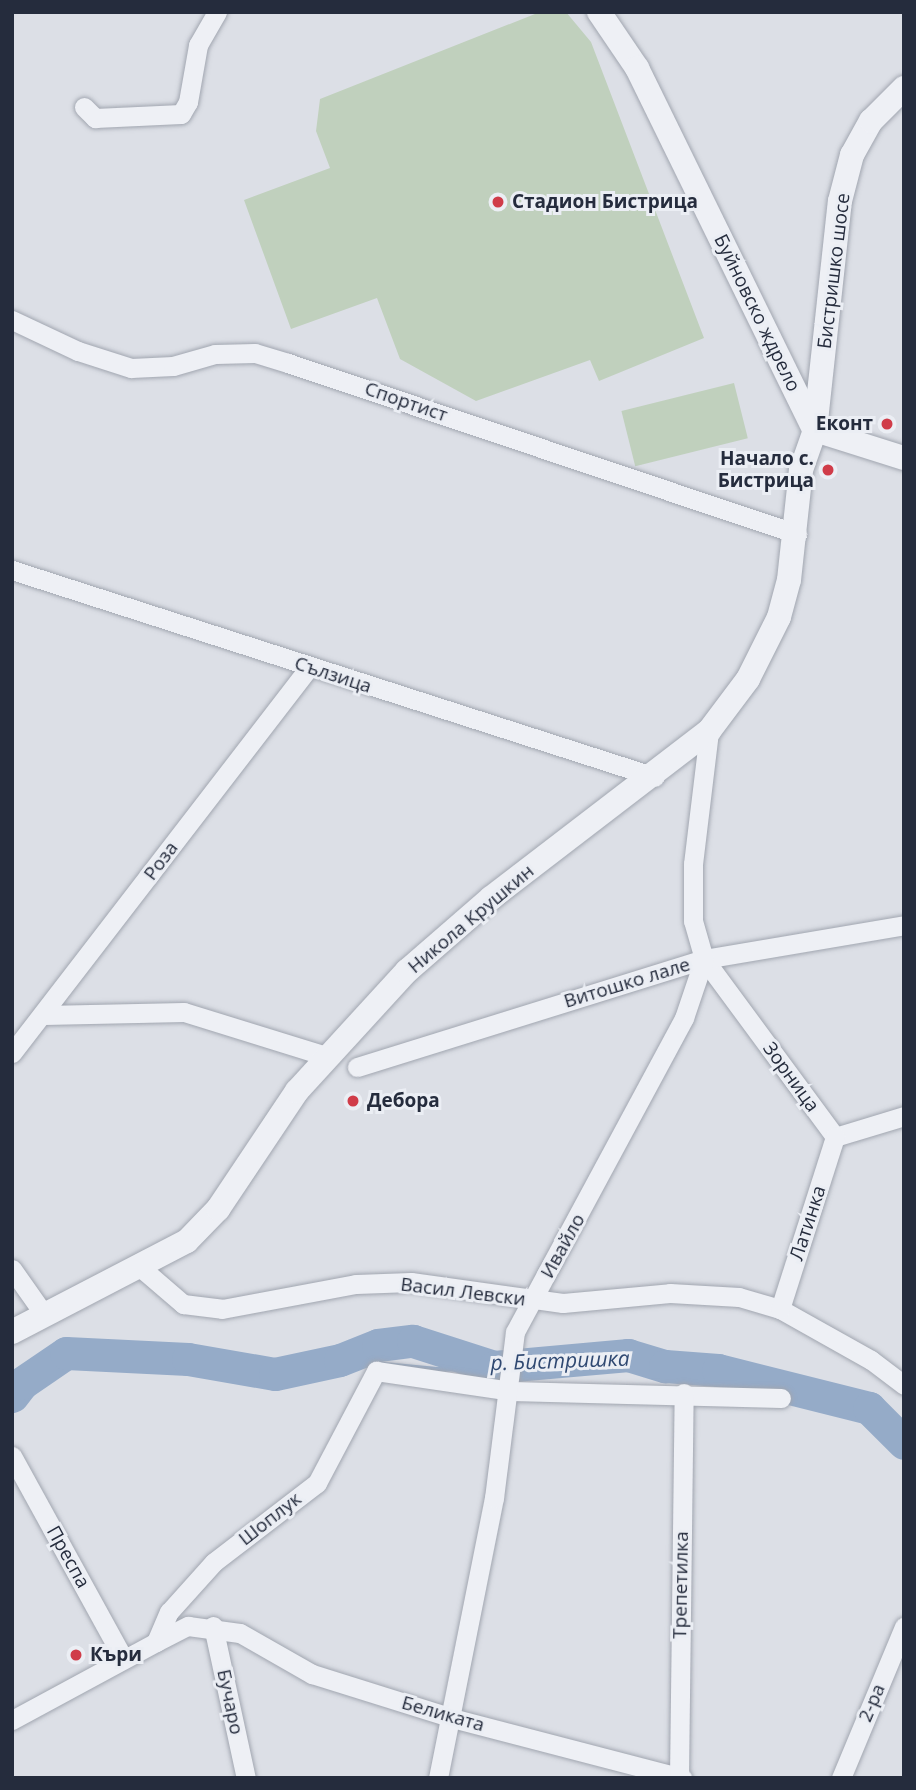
<!DOCTYPE html>
<html>
<head>
<meta charset="utf-8">
<style>
	body { margin:0 }
	#map { position:relative; width:916px; height:1790px; overflow:hidden; background:#dcdfe6; font-family:"Open Sans",sans-serif }
	div>[style] { position:absolute }
	.green>* { inset:0; background:#c0d0bd; transform-origin:0 0 }
	.stream>* { height:5px; margin:-2.5px; padding:0 2.5px; transform-origin:2.5px; border-radius:2.5px; background:#95abc8 }
	.river>* { height:33px; margin:-16.5px; padding:0 16.5px; transform-origin:16.5px; border-radius:16.5px; background:#95abc8 }
	.roads { filter:drop-shadow(0 0 2px #a1a6b0) drop-shadow(0 0 2px #a1a6b0) }
	.minor>* { height:19px; margin:-9.5px; padding:0 9.5px; transform-origin:9.5px; border-radius:9.5px; background:#eef0f5 }
	.tertiary>* { height:24px; margin:-12px; padding:0 12px; transform-origin:12px; border-radius:12px; background:#eef0f5 }
	.dots>* { width:19px; height:19px; translate:-50% -50%; box-sizing:border-box; border:4px solid #ebeef4; border-radius:50% }
	span { translate:-50% -50%; white-space:nowrap; text-align:center; line-height:1.15; -webkit-text-stroke:6px #ebeef4; paint-order:stroke }
	.poi-label { font-size:19px; color:#252c3d; font-weight:700 }
	.left { translate:0 -50%; text-align:left }
	.right { translate:-100% -50%; text-align:right }
	.street-label { font-size:19px; color:#252c3d }
	.water-label { font-size:21px; color:#2f4871; font-style:italic }
	.frame { position:absolute; inset:0; border:14px solid #252c3d; pointer-events:none }
</style>
</head>
<body>
<div id="map">
	<div class="green">
		<i style="clip-path:polygon(540px 12px,566px 12px,591px 42px,704px 338px,599px 381px,590px 360px,476px 401px,400px 359px,377px 298px,291px 329px,244px 200px,330px 168px,316px 131px,320px 99px)"></i>
		<i style="left:734px;top:383px;width:57px;height:116px;rotate:76deg"></i>
	</div>
	<div class="stream">
		<i style="left:340px;top:1360px;width:97px;rotate:5.3deg"></i>
		<i style="left:437px;top:1369px;width:57px;rotate:-2deg"></i>
	</div>
	<div class="river">
		<i style="left:12px;top:1396px;width:16px;rotate:-52deg"></i>
		<i style="left:22px;top:1383px;width:53px;rotate:-34.3deg"></i>
		<i style="left:66px;top:1353px;width:122px;rotate:2.8deg"></i>
		<i style="left:188px;top:1359px;width:88px;rotate:9.8deg"></i>
		<i style="left:275px;top:1374px;width:66px;rotate:-12.2deg"></i>
		<i style="left:340px;top:1360px;width:41px;rotate:-21.5deg"></i>
		<i style="left:378px;top:1345px;width:35px;rotate:-7deg"></i>
		<i style="left:413px;top:1341px;width:85px;rotate:17.8deg"></i>
		<i style="left:494px;top:1367px;width:135px;rotate:-5.1deg"></i>
		<i style="left:628px;top:1355px;width:39px;rotate:17deg"></i>
		<i style="left:665px;top:1366px;width:53px;rotate:4.3deg"></i>
		<i style="left:718px;top:1370px;width:156px;rotate:14.1deg"></i>
		<i style="left:869px;top:1408px;width:49px;rotate:45deg"></i>
	</div>
	<div class="roads">
		<div class="minor">
			<i style="left:84px;top:107px;width:16px;rotate:45deg"></i>
			<i style="left:95px;top:118px;width:86px;rotate:-2.7deg"></i>
			<i style="left:181px;top:114px;width:14px;rotate:-60deg"></i>
			<i style="left:188px;top:102px;width:58px;rotate:-80deg"></i>
			<i style="left:198px;top:45px;width:38px;rotate:-60deg"></i>
			<i style="left:12px;top:320px;width:73px;rotate:25.2deg"></i>
			<i style="left:78px;top:351px;width:56px;rotate:17.8deg"></i>
			<i style="left:131px;top:368px;width:42px;rotate:-2.7deg"></i>
			<i style="left:173px;top:366px;width:44px;rotate:-15.9deg"></i>
			<i style="left:215px;top:354px;width:40px;rotate:-1.4deg"></i>
			<i style="left:255px;top:353px;width:34px;rotate:17deg"></i>
			<i style="left:288px;top:363px;width:537px;rotate:18.57deg"></i>
			<i style="left:12px;top:570px;width:675px;rotate:17.84deg"></i>
			<i style="left:704px;top:959px;width:221px;rotate:53.6deg"></i>
			<i style="left:44px;top:1015px;width:140px;rotate:-1.2deg"></i>
			<i style="left:184px;top:1012px;width:149px;rotate:17.2deg"></i>
			<i style="left:12px;top:1053px;width:486px;rotate:-52.4deg"></i>
			<i style="left:357px;top:1067px;width:363px;rotate:-17.3deg"></i>
			<i style="left:704px;top:959px;width:203px;rotate:-9.6deg"></i>
			<i style="left:835px;top:1137px;width:72px;rotate:-16.9deg"></i>
			<i style="left:140px;top:1267px;width:57px;rotate:40.7deg"></i>
			<i style="left:183px;top:1304px;width:39px;rotate:7deg"></i>
			<i style="left:222px;top:1309px;width:136px;rotate:-10.6deg"></i>
			<i style="left:356px;top:1284px;width:55px;rotate:-2.1deg"></i>
			<i style="left:411px;top:1282px;width:153px;rotate:7.9deg"></i>
			<i style="left:563px;top:1303px;width:107px;rotate:-5.3deg"></i>
			<i style="left:670px;top:1293px;width:69px;rotate:3.3deg"></i>
			<i style="left:739px;top:1297px;width:43px;rotate:16.3deg"></i>
			<i style="left:780px;top:1309px;width:104px;rotate:29.3deg"></i>
			<i style="left:871px;top:1360px;width:41px;rotate:37.1deg"></i>
			<i style="left:12px;top:1269px;width:54px;rotate:54.8deg"></i>
			<i style="left:780px;top:1309px;width:181px;rotate:-72.3deg"></i>
			<i style="left:12px;top:1456px;width:230px;rotate:61.2deg"></i>
			<i style="left:213px;top:1626px;width:156px;rotate:77.8deg"></i>
			<i style="left:156px;top:1642px;width:36px;rotate:-27deg"></i>
			<i style="left:188px;top:1626px;width:52px;rotate:7.7deg"></i>
			<i style="left:240px;top:1633px;width:83px;rotate:29.7deg"></i>
			<i style="left:312px;top:1674px;width:147px;rotate:17.4deg"></i>
			<i style="left:452px;top:1718px;width:238px;rotate:14.6deg"></i>
			<i style="left:12px;top:1720px;width:164px;rotate:-28.4deg"></i>
			<i style="left:156px;top:1642px;width:33px;rotate:-67deg"></i>
			<i style="left:169px;top:1612px;width:67px;rotate:-48deg"></i>
			<i style="left:214px;top:1562px;width:130px;rotate:-37.5deg"></i>
			<i style="left:317px;top:1483px;width:127px;rotate:-62.2deg"></i>
			<i style="left:376px;top:1371px;width:136px;rotate:8.4deg"></i>
			<i style="left:511px;top:1391px;width:270px;rotate:1.5deg"></i>
			<i style="left:679px;top:1777px;width:384px;rotate:-89.3deg"></i>
			<i style="left:438px;top:1778px;width:286px;rotate:-78.7deg"></i>
			<i style="left:494px;top:1498px;width:167px;rotate:-82.8deg"></i>
			<i style="left:515px;top:1332px;width:357px;rotate:-61.7deg"></i>
			<i style="left:684px;top:1018px;width:62px;rotate:-71.3deg"></i>
			<i style="left:704px;top:959px;width:40px;rotate:-106deg"></i>
			<i style="left:693px;top:921px;width:57px;rotate:-90deg"></i>
			<i style="left:693px;top:864px;width:134px;rotate:-83.1deg"></i>
			<i style="left:841px;top:1778px;width:164px;rotate:-67.4deg"></i>
		</div>
		<div class="tertiary">
			<i style="left:599px;top:12px;width:68px;rotate:55.8deg"></i>
			<i style="left:637px;top:68px;width:402px;rotate:63.9deg"></i>
			<i style="left:815px;top:430px;width:93px;rotate:17.5deg"></i>
			<i style="left:12px;top:1332px;width:197px;rotate:-27.5deg"></i>
			<i style="left:187px;top:1241px;width:45px;rotate:-45.9deg"></i>
			<i style="left:218px;top:1209px;width:142px;rotate:-56.2deg"></i>
			<i style="left:297px;top:1091px;width:163px;rotate:-47.5deg"></i>
			<i style="left:407px;top:971px;width:111px;rotate:-41deg"></i>
			<i style="left:491px;top:898px;width:275px;rotate:-37.5deg"></i>
			<i style="left:709px;top:731px;width:65px;rotate:-53.1deg"></i>
			<i style="left:748px;top:679px;width:69px;rotate:-63.4deg"></i>
			<i style="left:779px;top:617px;width:38px;rotate:-75deg"></i>
			<i style="left:789px;top:580px;width:111px;rotate:-83.8deg"></i>
			<i style="left:801px;top:470px;width:42px;rotate:-70.7deg"></i>
			<i style="left:815px;top:430px;width:230px;rotate:-83.8deg"></i>
			<i style="left:840px;top:201px;width:48px;rotate:-75.4deg"></i>
			<i style="left:852px;top:155px;width:39px;rotate:-61deg"></i>
			<i style="left:871px;top:121px;width:47px;rotate:-45deg"></i>
		</div>
	</div>
	<div class="dots">
		<i style="left:498px;top:202px;background:#d03c49"></i>
		<i style="left:887px;top:424px;background:#d03c49"></i>
		<i style="left:828px;top:470px;background:#d03c49"></i>
		<i style="left:353px;top:1101px;background:#d03c49"></i>
		<i style="left:76px;top:1655px;background:#d03c49"></i>
	</div>
	<div class="poi-label">
		<span class="left" style="left:512px;top:202px">Стадион Бистрица</span>
		<span class="right" style="left:873px;top:424px">Еконт</span>
		<span class="right" style="left:814px;top:470px">Начало с.<br>Бистрица</span>
		<span class="left" style="left:367px;top:1101px">Дебора</span>
		<span class="left" style="left:90px;top:1655px">Къри</span>
	</div>
	<div class="street-label">
		<span style="left:834px;top:271px;rotate:-83deg">Бистришко шосе</span>
		<span style="left:757px;top:313px;rotate:64deg">Буйновско ждрело</span>
		<span style="left:406px;top:402px;rotate:19deg">Спортист</span>
		<span style="left:333px;top:675px;rotate:18deg">Сълзица</span>
		<span style="left:161px;top:861px;rotate:-53deg">Роза</span>
		<span style="left:471px;top:919px;rotate:-40deg">Никола Крушкин</span>
		<span style="left:627px;top:983px;rotate:-17deg">Витошко лале</span>
		<span style="left:791px;top:1077px;rotate:54deg">Зорница</span>
		<span style="left:808px;top:1223px;rotate:-72deg">Латинка</span>
		<span style="left:563px;top:1246px;rotate:-61deg">Ивайло</span>
		<span style="left:463px;top:1292px;rotate:7deg">Васил Левски</span>
		<span style="left:270px;top:1519px;rotate:-38deg">Шоплук</span>
		<span style="left:68px;top:1557px;rotate:61deg">Преспа</span>
		<span style="left:681px;top:1585px;rotate:-89deg">Трепетилка</span>
		<span style="left:230px;top:1702px;rotate:78deg">Бучаро</span>
		<span style="left:872px;top:1703px;rotate:-67deg">2-ра</span>
		<span style="left:443px;top:1714px;rotate:16deg">Беликата</span>
	</div>
	<div class="water-label">
		<span style="left:560px;top:1360px;rotate:-2deg">р. Бистришка</span>
	</div>
	<div class="frame"></div>
</div>
</body>
</html>
